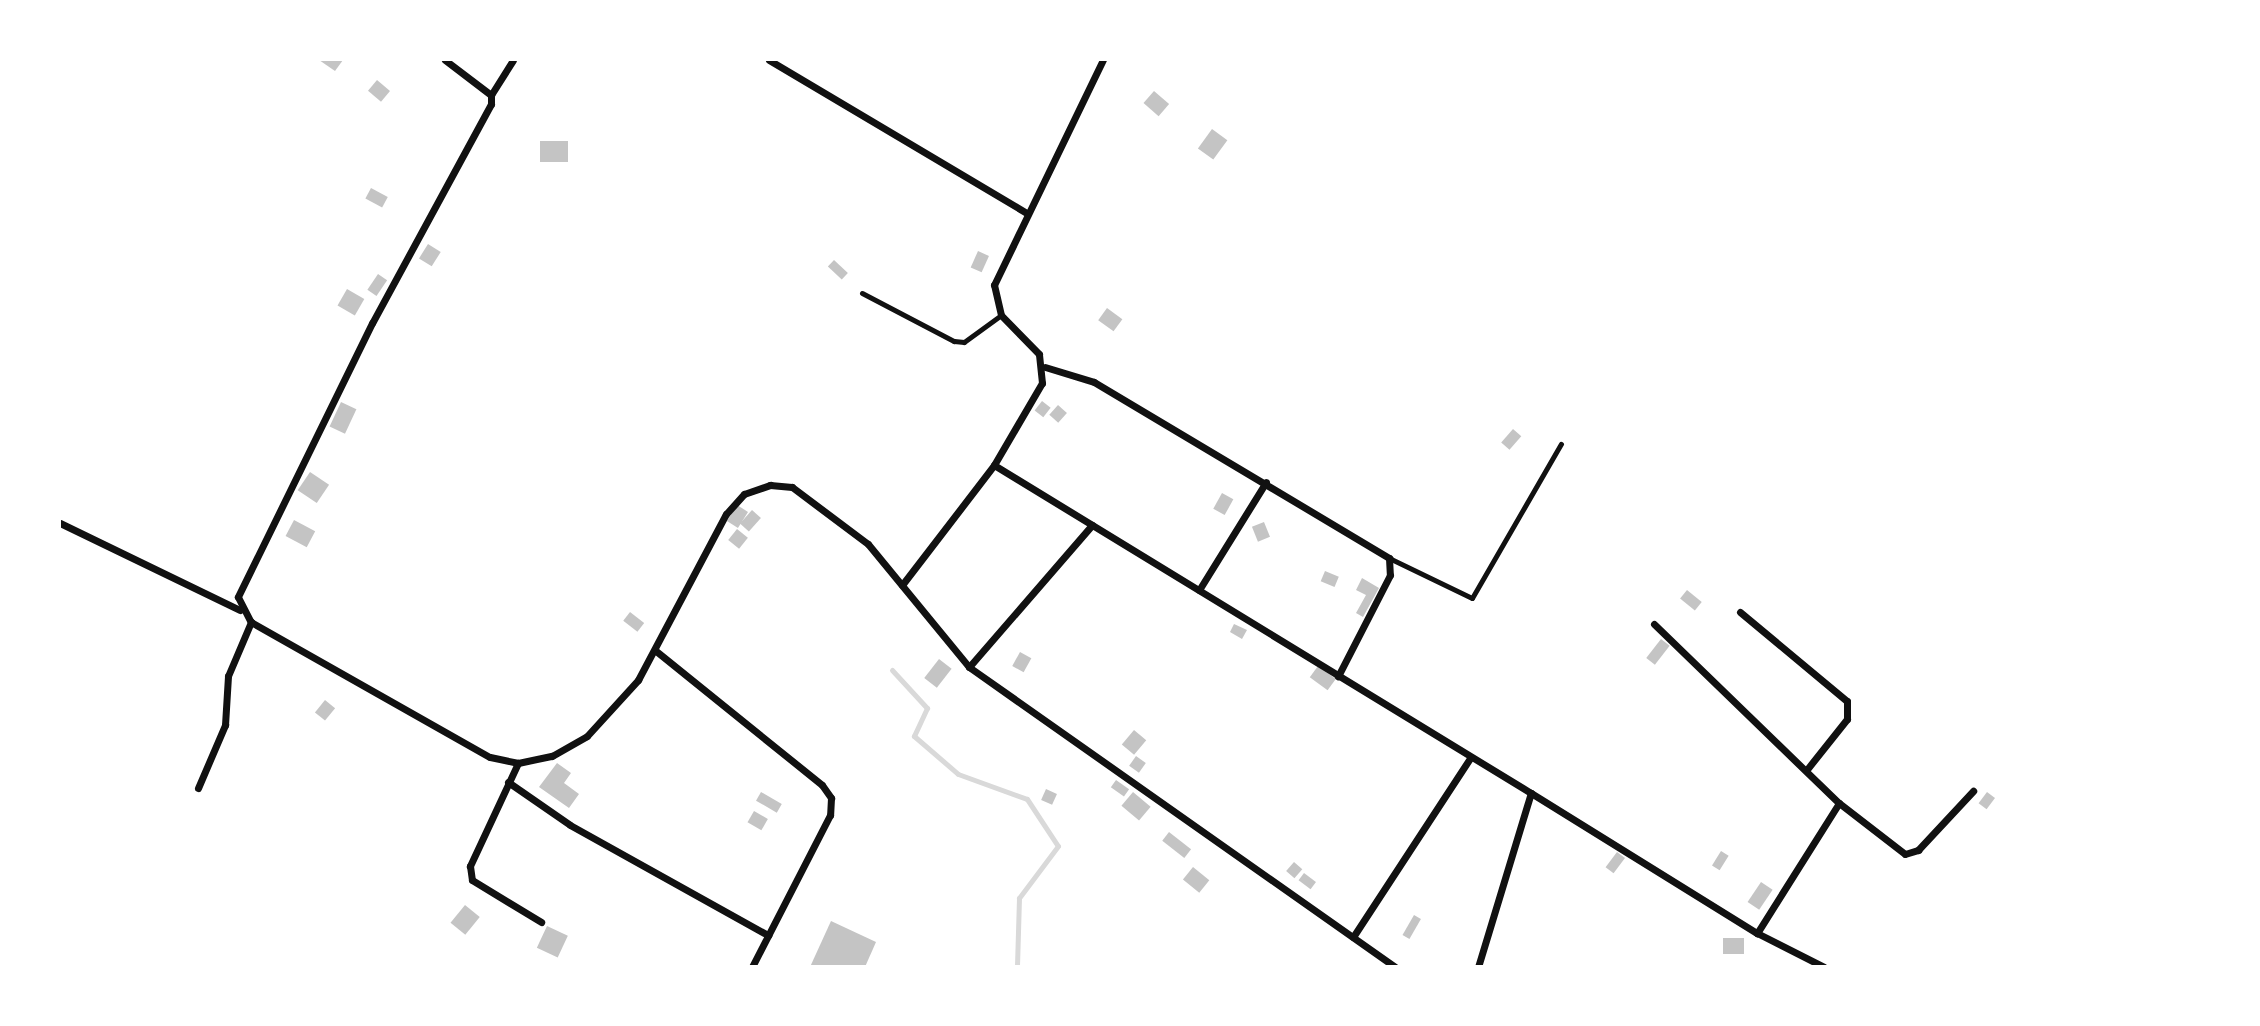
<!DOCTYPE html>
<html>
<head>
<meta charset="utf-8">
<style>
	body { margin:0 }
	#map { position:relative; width:2260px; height:1026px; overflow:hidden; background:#fff; font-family:"Sofia Sans Condensed",sans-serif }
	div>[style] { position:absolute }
	.stream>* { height:5px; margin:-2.5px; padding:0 2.5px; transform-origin:2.5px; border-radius:2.5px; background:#d9d9d9 }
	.building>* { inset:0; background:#c4c4c4; transform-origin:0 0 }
	.service>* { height:5px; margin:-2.5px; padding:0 2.5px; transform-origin:2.5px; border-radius:2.5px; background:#111 }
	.minor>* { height:7px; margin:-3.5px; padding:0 3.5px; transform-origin:3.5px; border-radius:3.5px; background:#111 }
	span { translate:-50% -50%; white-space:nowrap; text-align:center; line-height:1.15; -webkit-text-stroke:5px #fff; paint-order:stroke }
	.frame { position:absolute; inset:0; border:61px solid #fff; pointer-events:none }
</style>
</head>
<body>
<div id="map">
	<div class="stream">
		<i style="left:892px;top:670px;width:52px;rotate:47.4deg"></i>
		<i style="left:927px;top:708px;width:31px;rotate:115deg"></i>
		<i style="left:914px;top:736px;width:58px;rotate:40.8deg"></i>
		<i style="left:958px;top:774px;width:73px;rotate:19.9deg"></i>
		<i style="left:1027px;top:799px;width:56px;rotate:56.6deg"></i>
		<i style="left:1058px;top:846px;width:65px;rotate:126.9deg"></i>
		<i style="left:1019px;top:898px;width:69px;rotate:91.7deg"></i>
	</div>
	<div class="building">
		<i style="clip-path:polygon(319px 60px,343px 60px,335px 71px)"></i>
		<i style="left:377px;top:80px;width:17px;height:14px;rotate:40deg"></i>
		<i style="left:1154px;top:91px;width:20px;height:16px;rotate:41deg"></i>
		<i style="left:1212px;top:129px;width:19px;height:24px;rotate:36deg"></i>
		<i style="left:540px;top:141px;width:28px;height:21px"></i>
		<i style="left:371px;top:188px;width:19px;height:12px;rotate:28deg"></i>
		<i style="left:428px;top:244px;width:15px;height:17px;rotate:32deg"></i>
		<i style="left:978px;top:251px;width:12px;height:18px;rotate:24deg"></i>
		<i style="left:834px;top:260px;width:19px;height:9px;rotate:43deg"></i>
		<i style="left:378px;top:274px;width:11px;height:19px;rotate:34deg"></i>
		<i style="left:347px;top:289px;width:20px;height:19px;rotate:30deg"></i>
		<i style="left:1107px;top:308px;width:19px;height:15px;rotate:36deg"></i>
		<i style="left:1042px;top:401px;width:11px;height:12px;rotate:38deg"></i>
		<i style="left:341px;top:402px;width:17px;height:27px;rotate:25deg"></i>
		<i style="left:1058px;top:405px;width:12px;height:13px;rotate:42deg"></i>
		<i style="left:1513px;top:429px;width:11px;height:18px;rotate:41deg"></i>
		<i style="left:310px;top:472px;width:23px;height:22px;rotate:34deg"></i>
		<i style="left:1222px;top:493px;width:13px;height:18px;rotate:29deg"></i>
		<i style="left:737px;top:505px;width:13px;height:19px;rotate:32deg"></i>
		<i style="left:752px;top:510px;width:12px;height:18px;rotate:42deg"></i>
		<i style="left:294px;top:520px;width:24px;height:18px;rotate:28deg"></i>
		<i style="left:1264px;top:522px;width:16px;height:13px;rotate:68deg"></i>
		<i style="left:737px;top:529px;width:14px;height:14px;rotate:39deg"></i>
		<i style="left:1325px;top:571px;width:15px;height:11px;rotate:23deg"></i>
		<i style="clip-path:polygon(1362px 578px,1379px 588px,1363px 617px,1356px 613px,1366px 595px,1356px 590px)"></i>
		<i style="left:1687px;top:590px;width:19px;height:11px;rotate:39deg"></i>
		<i style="left:630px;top:612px;width:18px;height:11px;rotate:38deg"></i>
		<i style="clip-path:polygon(1234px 624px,1247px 630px,1242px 639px,1230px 632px)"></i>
		<i style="left:1661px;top:639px;width:11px;height:24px;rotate:38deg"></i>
		<i style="left:1020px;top:652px;width:13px;height:16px;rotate:29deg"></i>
		<i style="left:939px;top:659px;width:16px;height:24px;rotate:38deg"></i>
		<i style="left:1318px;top:666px;width:22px;height:14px;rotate:36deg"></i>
		<i style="left:325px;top:700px;width:13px;height:16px;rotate:39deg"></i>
		<i style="left:1134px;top:730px;width:16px;height:19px;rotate:40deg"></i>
		<i style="left:1136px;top:756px;width:12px;height:12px;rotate:35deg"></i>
		<i style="clip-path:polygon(557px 763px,571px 773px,564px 783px,579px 794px,569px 808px,539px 787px)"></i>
		<i style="left:1116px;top:780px;width:16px;height:9px;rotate:35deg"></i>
		<i style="left:1046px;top:789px;width:12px;height:12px;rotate:24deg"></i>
		<i style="left:761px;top:792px;width:24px;height:10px;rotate:30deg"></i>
		<i style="left:1133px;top:792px;width:23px;height:18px;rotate:40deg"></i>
		<i style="left:1987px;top:792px;width:10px;height:14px;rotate:37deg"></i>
		<i style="left:754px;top:811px;width:16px;height:13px;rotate:30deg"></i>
		<i style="left:1169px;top:832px;width:28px;height:11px;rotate:38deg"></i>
		<i style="left:1721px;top:851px;width:9px;height:17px;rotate:32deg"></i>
		<i style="left:1617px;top:852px;width:10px;height:19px;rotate:37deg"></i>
		<i style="left:1294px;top:862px;width:11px;height:12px;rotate:41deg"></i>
		<i style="left:1193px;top:867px;width:21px;height:16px;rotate:39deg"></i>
		<i style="left:1304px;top:873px;width:15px;height:9px;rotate:37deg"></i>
		<i style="left:1761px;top:882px;width:14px;height:24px;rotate:34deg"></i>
		<i style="left:465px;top:905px;width:19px;height:23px;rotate:39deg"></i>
		<i style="left:1414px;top:915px;width:8px;height:23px;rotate:30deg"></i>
		<i style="clip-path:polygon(831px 921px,876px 942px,865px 967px,810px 967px)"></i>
		<i style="left:547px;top:926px;width:23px;height:24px;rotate:25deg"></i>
		<i style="left:1723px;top:938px;width:21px;height:16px"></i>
	</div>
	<div class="service">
		<i style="left:862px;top:293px;width:104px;rotate:27.6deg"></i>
		<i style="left:954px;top:341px;width:10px;rotate:6deg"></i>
		<i style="left:964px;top:342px;width:46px;rotate:-36.1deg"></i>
		<i style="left:1389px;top:558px;width:92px;rotate:25.7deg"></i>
		<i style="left:1472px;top:598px;width:178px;rotate:-60deg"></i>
	</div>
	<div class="minor">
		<i style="left:445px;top:60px;width:58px;rotate:37.3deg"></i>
		<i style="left:491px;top:95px;width:9px;rotate:90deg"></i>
		<i style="left:491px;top:104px;width:249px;rotate:118.5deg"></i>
		<i style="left:372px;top:323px;width:305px;rotate:116.1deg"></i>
		<i style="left:238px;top:597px;width:28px;rotate:63deg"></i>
		<i style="left:251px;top:622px;width:274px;rotate:29.5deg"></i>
		<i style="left:490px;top:757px;width:29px;rotate:12deg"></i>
		<i style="left:518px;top:763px;width:35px;rotate:-12deg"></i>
		<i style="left:552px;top:756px;width:40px;rotate:-29.7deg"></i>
		<i style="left:587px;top:736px;width:76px;rotate:-47.7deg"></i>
		<i style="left:638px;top:680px;width:188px;rotate:-62.1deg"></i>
		<i style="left:726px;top:514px;width:27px;rotate:-48deg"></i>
		<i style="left:744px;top:494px;width:28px;rotate:-19deg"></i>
		<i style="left:770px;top:485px;width:22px;rotate:5deg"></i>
		<i style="left:792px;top:487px;width:95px;rotate:36.9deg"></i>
		<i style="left:868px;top:544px;width:159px;rotate:50.6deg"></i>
		<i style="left:969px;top:667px;width:521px;rotate:35.15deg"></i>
		<i style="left:769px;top:60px;width:301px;rotate:30.7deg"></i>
		<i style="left:491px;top:95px;width:41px;rotate:-57.8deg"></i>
		<i style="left:1045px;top:367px;width:51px;rotate:17deg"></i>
		<i style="left:1094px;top:382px;width:344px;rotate:30.8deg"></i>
		<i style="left:1389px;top:558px;width:17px;rotate:87deg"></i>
		<i style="left:1390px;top:575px;width:114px;rotate:117.2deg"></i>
		<i style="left:994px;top:465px;width:629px;rotate:31.42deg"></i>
		<i style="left:60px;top:523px;width:200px;rotate:25.8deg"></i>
		<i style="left:902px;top:585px;width:151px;rotate:-52.5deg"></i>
		<i style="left:994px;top:465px;width:95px;rotate:-59.7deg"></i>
		<i style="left:1042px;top:383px;width:29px;rotate:-96deg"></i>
		<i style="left:1039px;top:354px;width:54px;rotate:-134.3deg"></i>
		<i style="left:1001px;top:315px;width:31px;rotate:-103deg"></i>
		<i style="left:994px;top:285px;width:250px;rotate:-64.2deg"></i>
		<i style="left:1199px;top:590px;width:127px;rotate:-58.2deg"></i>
		<i style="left:1740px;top:612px;width:139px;rotate:39.8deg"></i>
		<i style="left:1847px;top:701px;width:18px;rotate:90deg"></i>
		<i style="left:1847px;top:719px;width:63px;rotate:128.5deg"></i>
		<i style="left:1654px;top:624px;width:257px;rotate:44.1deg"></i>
		<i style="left:1839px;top:803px;width:154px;rotate:122.2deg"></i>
		<i style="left:656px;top:651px;width:213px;rotate:38.9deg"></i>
		<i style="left:822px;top:785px;width:16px;rotate:55deg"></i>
		<i style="left:831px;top:798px;width:17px;rotate:93deg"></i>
		<i style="left:830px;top:815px;width:171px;rotate:117.2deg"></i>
		<i style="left:969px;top:667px;width:188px;rotate:-49.1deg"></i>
		<i style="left:518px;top:763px;width:114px;rotate:115deg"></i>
		<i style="left:470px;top:866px;width:14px;rotate:82deg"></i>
		<i style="left:472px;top:880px;width:81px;rotate:31.3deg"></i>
		<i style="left:508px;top:782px;width:75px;rotate:34.7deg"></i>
		<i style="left:570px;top:825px;width:227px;rotate:29.1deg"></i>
		<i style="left:198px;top:788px;width:69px;rotate:-66.8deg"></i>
		<i style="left:225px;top:725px;width:49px;rotate:-86.5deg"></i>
		<i style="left:228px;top:676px;width:59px;rotate:-66.9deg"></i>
		<i style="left:1839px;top:803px;width:83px;rotate:37.7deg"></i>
		<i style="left:1905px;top:854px;width:14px;rotate:-17deg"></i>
		<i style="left:1918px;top:850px;width:81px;rotate:-47deg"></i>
		<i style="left:1353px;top:937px;width:215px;rotate:-56.8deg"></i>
		<i style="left:1478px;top:967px;width:182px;rotate:-73.1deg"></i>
		<i style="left:1531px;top:793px;width:266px;rotate:31.8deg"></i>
		<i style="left:1757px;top:933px;width:75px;rotate:26.9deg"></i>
	</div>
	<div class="frame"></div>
</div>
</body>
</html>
